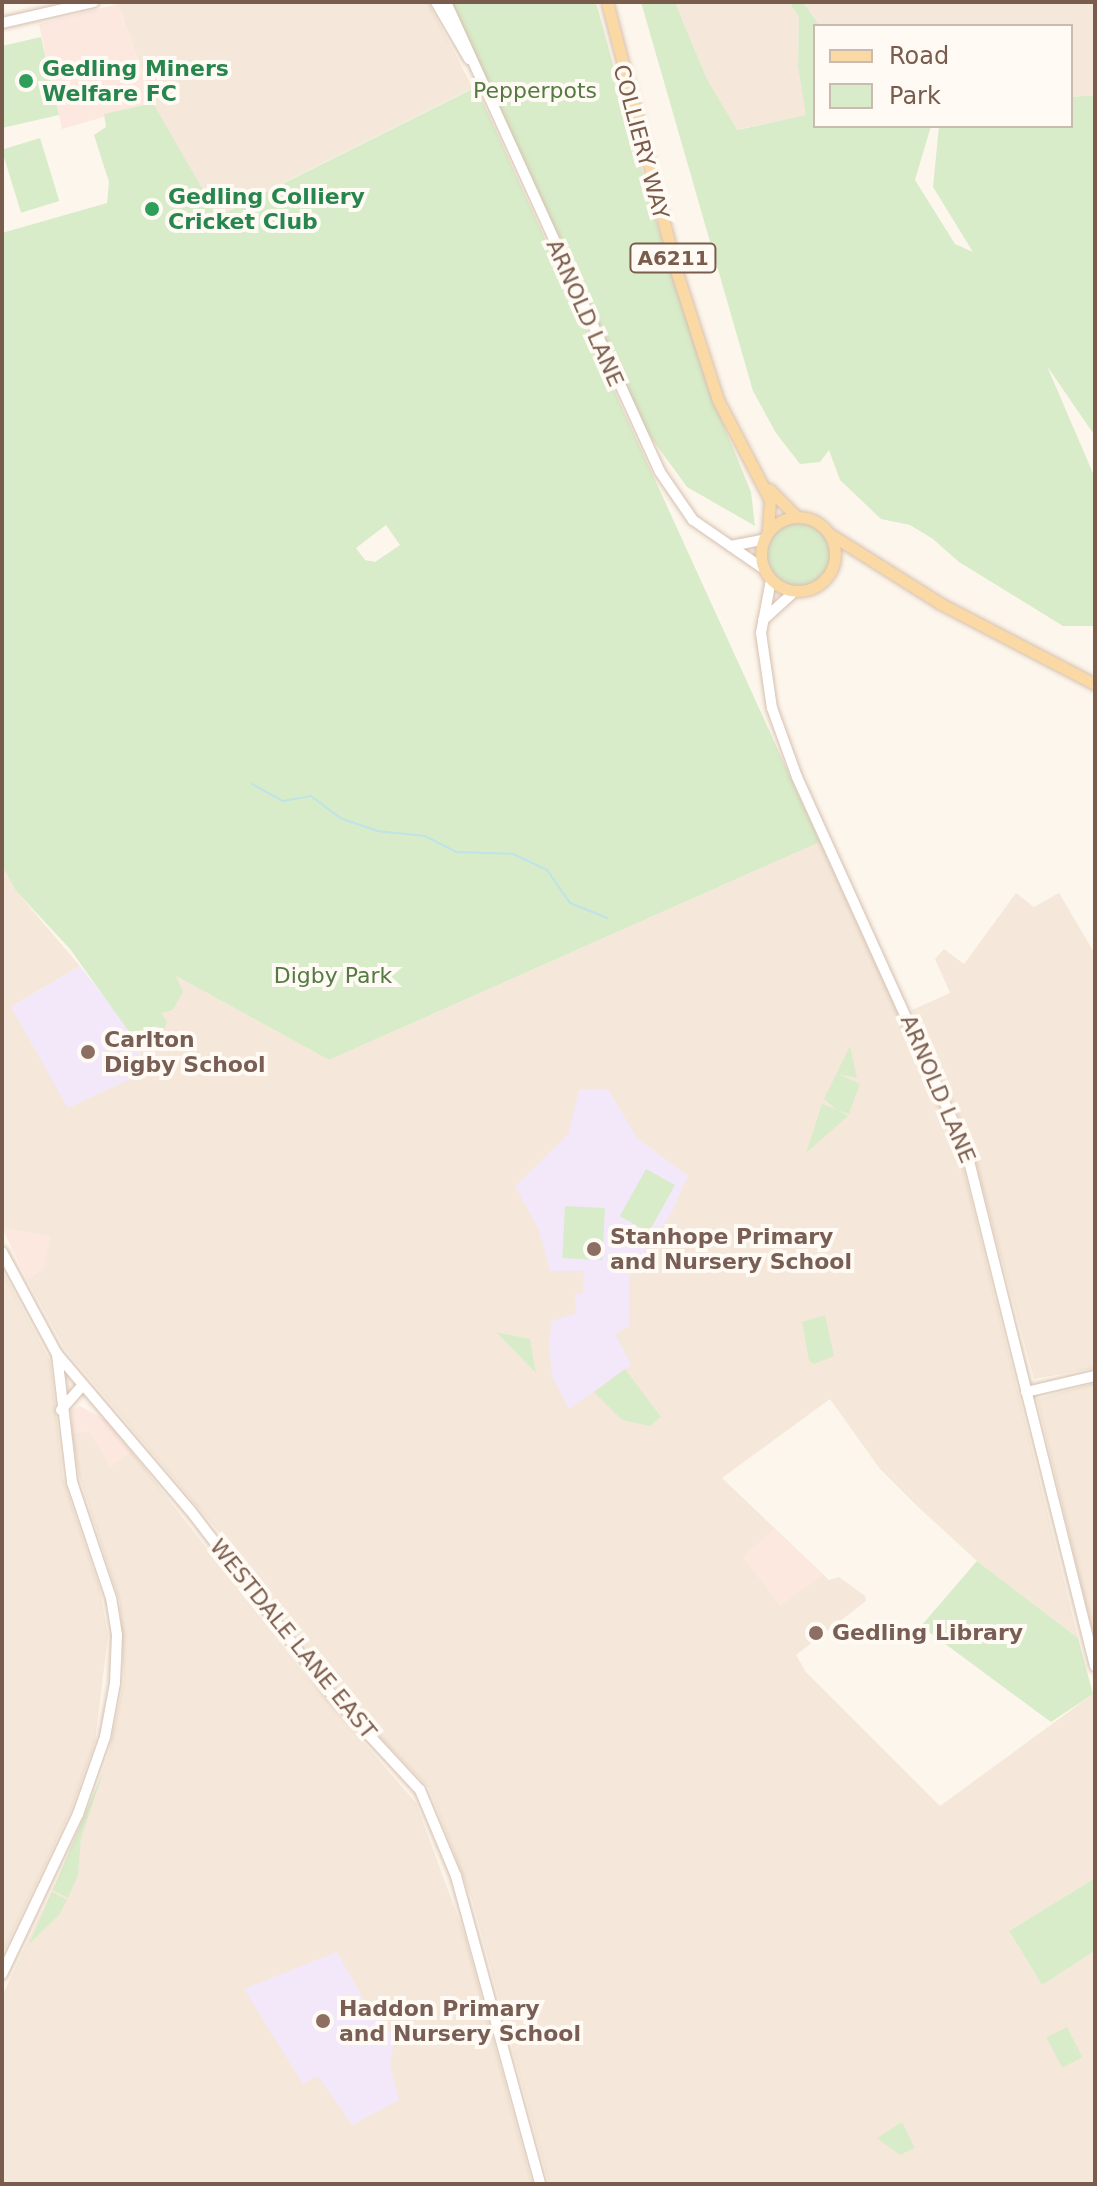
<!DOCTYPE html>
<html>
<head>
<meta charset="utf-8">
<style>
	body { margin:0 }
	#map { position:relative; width:1097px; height:2186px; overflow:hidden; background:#fdf6ec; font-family:"DejaVu Sans",sans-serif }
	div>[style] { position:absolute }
	.residential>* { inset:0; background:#f5e8da }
	.commercial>* { inset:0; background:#fde8e0 }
	.education>* { inset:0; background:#f3e8fa }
	.green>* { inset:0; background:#d8ecc9; transform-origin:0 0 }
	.round { border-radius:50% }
	.stream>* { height:2px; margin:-1px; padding:0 1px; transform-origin:1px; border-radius:1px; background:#bfe3e8 }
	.roads { filter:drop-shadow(0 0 2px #d6c0b0) drop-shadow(0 0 2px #d6c0b0) }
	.secondary>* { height:10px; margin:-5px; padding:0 5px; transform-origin:5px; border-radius:5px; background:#fff }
	.primary>* { height:11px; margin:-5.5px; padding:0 5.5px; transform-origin:5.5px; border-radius:5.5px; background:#fbd9a5 }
	.primary>.ring { margin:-5.5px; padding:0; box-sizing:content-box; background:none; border:11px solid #fbd9a5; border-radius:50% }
	.dots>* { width:22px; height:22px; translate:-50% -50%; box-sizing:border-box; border:4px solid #fffaf3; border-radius:50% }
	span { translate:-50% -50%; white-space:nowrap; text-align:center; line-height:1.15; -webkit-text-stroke:8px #fffaf3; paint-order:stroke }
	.shield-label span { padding:2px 6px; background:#fffaf3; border:2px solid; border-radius:6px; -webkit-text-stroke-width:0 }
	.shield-label { font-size:20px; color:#7a5c4d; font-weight:700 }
	.leisure-label { font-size:22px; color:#27864d; font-weight:700 }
	.left { translate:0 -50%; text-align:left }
	.park-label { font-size:22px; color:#537a41 }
	.street-label { font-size:22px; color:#7a5c4d }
	.education-label { font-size:22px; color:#785e54; font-weight:700 }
	.frame { position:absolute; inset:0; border:4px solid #7a5c4d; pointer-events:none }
	.legend { position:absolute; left:813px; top:24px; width:260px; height:104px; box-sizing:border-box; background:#fffaf3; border:2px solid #cabbb1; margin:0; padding:10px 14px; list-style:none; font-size:24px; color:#7a5c4d }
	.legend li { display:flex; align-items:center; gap:16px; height:40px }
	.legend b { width:40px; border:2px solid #cabbb1 }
</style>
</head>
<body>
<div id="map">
	<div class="residential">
		<i style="clip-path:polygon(126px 2px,428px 2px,473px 88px,217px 216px,158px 116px,118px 4px)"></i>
		<i style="clip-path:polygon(675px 2px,789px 2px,799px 17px,798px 67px,807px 115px,736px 130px,707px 79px)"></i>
		<i style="clip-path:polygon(803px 2px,1095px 2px,1095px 95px,1071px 97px,1071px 26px,820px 26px)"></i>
		<i style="clip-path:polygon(820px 842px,957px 1143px,1078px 1638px,977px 1561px,916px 1505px,880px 1469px,830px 1399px,722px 1478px,829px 1580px,839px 1577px,865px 1596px,866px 1601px,796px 1655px,806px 1672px,940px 1806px,1093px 1694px,1095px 1878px,1009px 1931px,1042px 1985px,1095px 1951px,1095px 2184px,549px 2184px,472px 1899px,429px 1788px,350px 1706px,229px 1544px,65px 1349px,27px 1279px,43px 1269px,50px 1236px,2px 1228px,2px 866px,16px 891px,80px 966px,11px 1007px,148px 1071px,130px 1033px,157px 1026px,164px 1029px,161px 1013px,173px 1011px,176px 976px,329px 1060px)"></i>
		<i style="clip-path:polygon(1016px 893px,1034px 907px,1059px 893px,1095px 954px,1095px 1368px,1034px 1379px,969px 1138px,912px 1010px,950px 993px,935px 959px,944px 949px,964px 964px)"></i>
		<i style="clip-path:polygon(2px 1270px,50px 1361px,63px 1479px,100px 1590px,108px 1636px,95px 1742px,71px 1810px,2px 1955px)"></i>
		<i style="clip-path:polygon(1095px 1383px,1095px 1643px,1037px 1399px)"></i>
		<i style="clip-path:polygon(89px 1431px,111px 1466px,131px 1451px,301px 1670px,416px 1803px,465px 1936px,532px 2184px,2px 2184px,2px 1996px,88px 1814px,108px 1756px,124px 1681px,120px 1602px,79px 1475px,72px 1434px)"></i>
	</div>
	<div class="commercial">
		<i style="clip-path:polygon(118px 4px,153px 103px,62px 129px,39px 24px)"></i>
		<i style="clip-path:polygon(2px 1228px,51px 1236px,43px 1269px,27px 1279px)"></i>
		<i style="clip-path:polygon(80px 1406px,106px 1420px,131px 1451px,111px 1467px,89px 1431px,72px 1434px,71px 1410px)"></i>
		<i style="clip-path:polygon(774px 1529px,823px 1575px,780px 1606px,743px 1557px)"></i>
	</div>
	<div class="education">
		<i style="clip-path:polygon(80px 966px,124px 1022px,148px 1071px,68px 1108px,11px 1007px)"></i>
		<i style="clip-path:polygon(608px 1089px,637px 1138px,688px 1176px,672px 1212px,629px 1276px,629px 1326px,615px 1334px,631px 1365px,569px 1409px,552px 1376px,549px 1343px,552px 1321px,576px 1313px,575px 1294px,583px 1294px,584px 1271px,550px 1271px,539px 1230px,515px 1186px,568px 1135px,579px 1090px)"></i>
		<i style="clip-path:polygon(337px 1952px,365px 2002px,369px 2001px,394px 2039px,390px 2066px,399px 2100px,352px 2125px,318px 2076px,303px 2084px,244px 1989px)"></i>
	</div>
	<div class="green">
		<i style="clip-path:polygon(450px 2px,596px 2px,651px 203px,708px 387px,751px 492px,755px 526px,687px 487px,644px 428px)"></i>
		<i style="clip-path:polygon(641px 2px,675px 2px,707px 79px,737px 130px,806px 115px,798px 67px,799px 17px,789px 2px,803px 2px,820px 26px,815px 26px,815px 126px,931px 126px,915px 180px,955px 244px,973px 252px,933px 187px,939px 126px,1071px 126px,1071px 97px,1095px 95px,1095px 436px,1047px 366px,1095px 478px,1095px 626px,1063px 626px,959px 562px,933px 539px,910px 525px,881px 519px,840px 480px,829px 450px,820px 462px,800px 464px,776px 433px,753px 391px)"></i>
		<i style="clip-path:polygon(41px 37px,59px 115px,2px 128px,2px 46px)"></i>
		<i style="clip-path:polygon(evenodd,476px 87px,820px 842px,329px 1060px,176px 976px,183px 992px,172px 1011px,161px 1013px,167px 1021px,164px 1030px,157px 1026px,130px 1033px,70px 949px,16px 891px,2px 866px,2px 233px,107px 203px,109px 182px,94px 135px,106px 127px,104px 114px,153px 103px,218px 216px,476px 87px,386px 525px,400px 545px,375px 562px,365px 560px,356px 548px,386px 525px)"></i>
		<i style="left:40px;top:138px;width:66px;height:40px;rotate:73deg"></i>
		<i class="round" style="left:765px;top:520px;width:66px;height:66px"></i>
		<i style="clip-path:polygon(850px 1046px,857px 1078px,838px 1074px,860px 1084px,849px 1114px,838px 1110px,848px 1116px,806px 1153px,822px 1104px,837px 1110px,824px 1099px)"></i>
		<i style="left:646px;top:1169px;width:33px;height:54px;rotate:29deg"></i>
		<i style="left:565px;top:1206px;width:40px;height:52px;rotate:3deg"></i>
		<i style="clip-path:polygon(825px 1315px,834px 1356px,814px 1364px,809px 1361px,802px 1322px)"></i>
		<i style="clip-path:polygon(496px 1332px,530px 1339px,536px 1373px)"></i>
		<i style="clip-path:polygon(625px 1369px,661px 1417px,650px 1426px,622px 1420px,594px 1392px)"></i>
		<i style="clip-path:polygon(977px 1561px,1078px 1638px,1093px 1694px,1051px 1722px,921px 1626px)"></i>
		<i style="clip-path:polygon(104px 1769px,81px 1838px,78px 1875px,68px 1898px,53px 1890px)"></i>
		<i style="clip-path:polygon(1095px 1878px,1095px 1951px,1042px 1985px,1009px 1931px)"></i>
		<i style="clip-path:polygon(52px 1892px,67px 1900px,59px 1915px,29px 1944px)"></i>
		<i style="left:1067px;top:2027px;width:34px;height:23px;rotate:63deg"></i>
		<i style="clip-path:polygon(902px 2122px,915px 2148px,900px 2155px,877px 2138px)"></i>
	</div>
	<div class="stream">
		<i style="left:252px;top:784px;width:35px;rotate:29deg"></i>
		<i style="left:283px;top:801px;width:28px;rotate:-10deg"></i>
		<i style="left:311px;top:796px;width:36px;rotate:37deg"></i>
		<i style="left:340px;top:818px;width:39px;rotate:19deg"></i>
		<i style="left:377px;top:831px;width:48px;rotate:5.9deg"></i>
		<i style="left:425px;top:836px;width:36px;rotate:27deg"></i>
		<i style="left:457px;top:852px;width:56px;rotate:2deg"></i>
		<i style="left:513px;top:854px;width:38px;rotate:25deg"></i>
		<i style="left:547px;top:870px;width:40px;rotate:55.1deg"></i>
		<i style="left:570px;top:903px;width:40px;rotate:22deg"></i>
	</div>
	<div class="roads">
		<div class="secondary">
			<i style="left:436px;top:2px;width:66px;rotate:59.9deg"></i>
			<i style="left:446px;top:2px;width:516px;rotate:65.52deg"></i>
			<i style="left:660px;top:472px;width:58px;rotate:55.5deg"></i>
			<i style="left:693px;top:520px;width:86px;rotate:34.6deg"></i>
			<i style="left:2px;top:23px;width:94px;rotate:-12.9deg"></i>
			<i style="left:731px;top:546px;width:33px;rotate:-11deg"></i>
			<i style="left:771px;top:580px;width:54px;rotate:100.7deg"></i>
			<i style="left:761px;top:633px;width:76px;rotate:81.7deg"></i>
			<i style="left:772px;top:708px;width:73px;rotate:70.1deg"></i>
			<i style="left:797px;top:777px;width:409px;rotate:65.6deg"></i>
			<i style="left:966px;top:1149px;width:533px;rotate:75.99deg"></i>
			<i style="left:763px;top:620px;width:43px;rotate:-42.2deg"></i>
			<i style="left:2px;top:1252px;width:116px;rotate:61.7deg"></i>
			<i style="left:57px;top:1354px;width:205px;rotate:49.6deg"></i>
			<i style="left:190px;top:1510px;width:233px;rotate:52.5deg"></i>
			<i style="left:332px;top:1695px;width:129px;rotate:47.2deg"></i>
			<i style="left:420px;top:1790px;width:93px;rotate:67.3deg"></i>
			<i style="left:456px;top:1876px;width:319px;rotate:74.7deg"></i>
			<i style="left:1026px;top:1392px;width:71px;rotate:-13.1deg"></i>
			<i style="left:61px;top:1410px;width:32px;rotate:-49deg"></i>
			<i style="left:2px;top:1974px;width:177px;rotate:-64.6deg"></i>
			<i style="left:78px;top:1814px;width:82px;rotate:-70.7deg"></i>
			<i style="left:105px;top:1737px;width:55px;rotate:-79.5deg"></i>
			<i style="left:115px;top:1683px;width:48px;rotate:-87.6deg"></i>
			<i style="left:117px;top:1635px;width:37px;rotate:-99deg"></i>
			<i style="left:111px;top:1598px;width:122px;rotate:-108.6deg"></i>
			<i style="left:72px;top:1482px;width:129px;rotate:-96.7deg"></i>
		</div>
		<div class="primary">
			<i style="left:607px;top:2px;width:280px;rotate:75.5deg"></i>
			<i style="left:677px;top:273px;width:133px;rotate:72.1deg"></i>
			<i style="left:718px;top:400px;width:113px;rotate:62.5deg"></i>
			<i style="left:770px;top:500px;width:31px;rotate:94deg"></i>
			<i style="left:769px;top:489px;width:38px;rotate:45deg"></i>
			<i class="ring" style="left:761px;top:517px;width:63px;height:63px"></i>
			<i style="left:830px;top:534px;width:131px;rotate:32.2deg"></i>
			<i style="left:941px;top:604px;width:174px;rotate:27.5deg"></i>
		</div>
	</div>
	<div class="dots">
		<i style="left:26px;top:81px;background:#2e9e5b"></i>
		<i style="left:152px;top:209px;background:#2e9e5b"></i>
		<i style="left:88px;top:1052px;background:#8d6e63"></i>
		<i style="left:594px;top:1249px;background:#8d6e63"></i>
		<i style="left:816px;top:1633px;background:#8d6e63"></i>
		<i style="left:323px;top:2021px;background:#8d6e63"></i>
	</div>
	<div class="shield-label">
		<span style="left:673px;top:258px">A6211</span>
	</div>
	<div class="leisure-label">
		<span class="left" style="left:42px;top:81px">Gedling Miners<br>Welfare FC</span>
		<span class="left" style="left:168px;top:209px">Gedling Colliery<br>Cricket Club</span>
	</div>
	<div class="park-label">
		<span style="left:535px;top:91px">Pepperpots</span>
		<span style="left:333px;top:976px">Digby Park</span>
	</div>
	<div class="street-label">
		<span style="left:641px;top:142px;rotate:75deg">COLLIERY WAY</span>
		<span style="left:585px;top:313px;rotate:66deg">ARNOLD LANE</span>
		<span style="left:938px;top:1089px;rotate:67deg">ARNOLD LANE</span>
		<span style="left:293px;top:1639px;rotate:51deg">WESTDALE LANE EAST</span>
	</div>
	<div class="education-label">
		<span class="left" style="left:104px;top:1052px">Carlton<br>Digby School</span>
		<span class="left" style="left:610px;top:1249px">Stanhope Primary<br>and Nursery School</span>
		<span class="left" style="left:832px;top:1633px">Gedling Library</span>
		<span class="left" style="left:339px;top:2021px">Haddon Primary<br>and Nursery School</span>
	</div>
	<div class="frame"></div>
	<ul class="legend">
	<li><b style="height:10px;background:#fbd9a5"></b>Road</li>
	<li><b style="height:22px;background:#d8ecc9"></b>Park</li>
	</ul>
</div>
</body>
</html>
